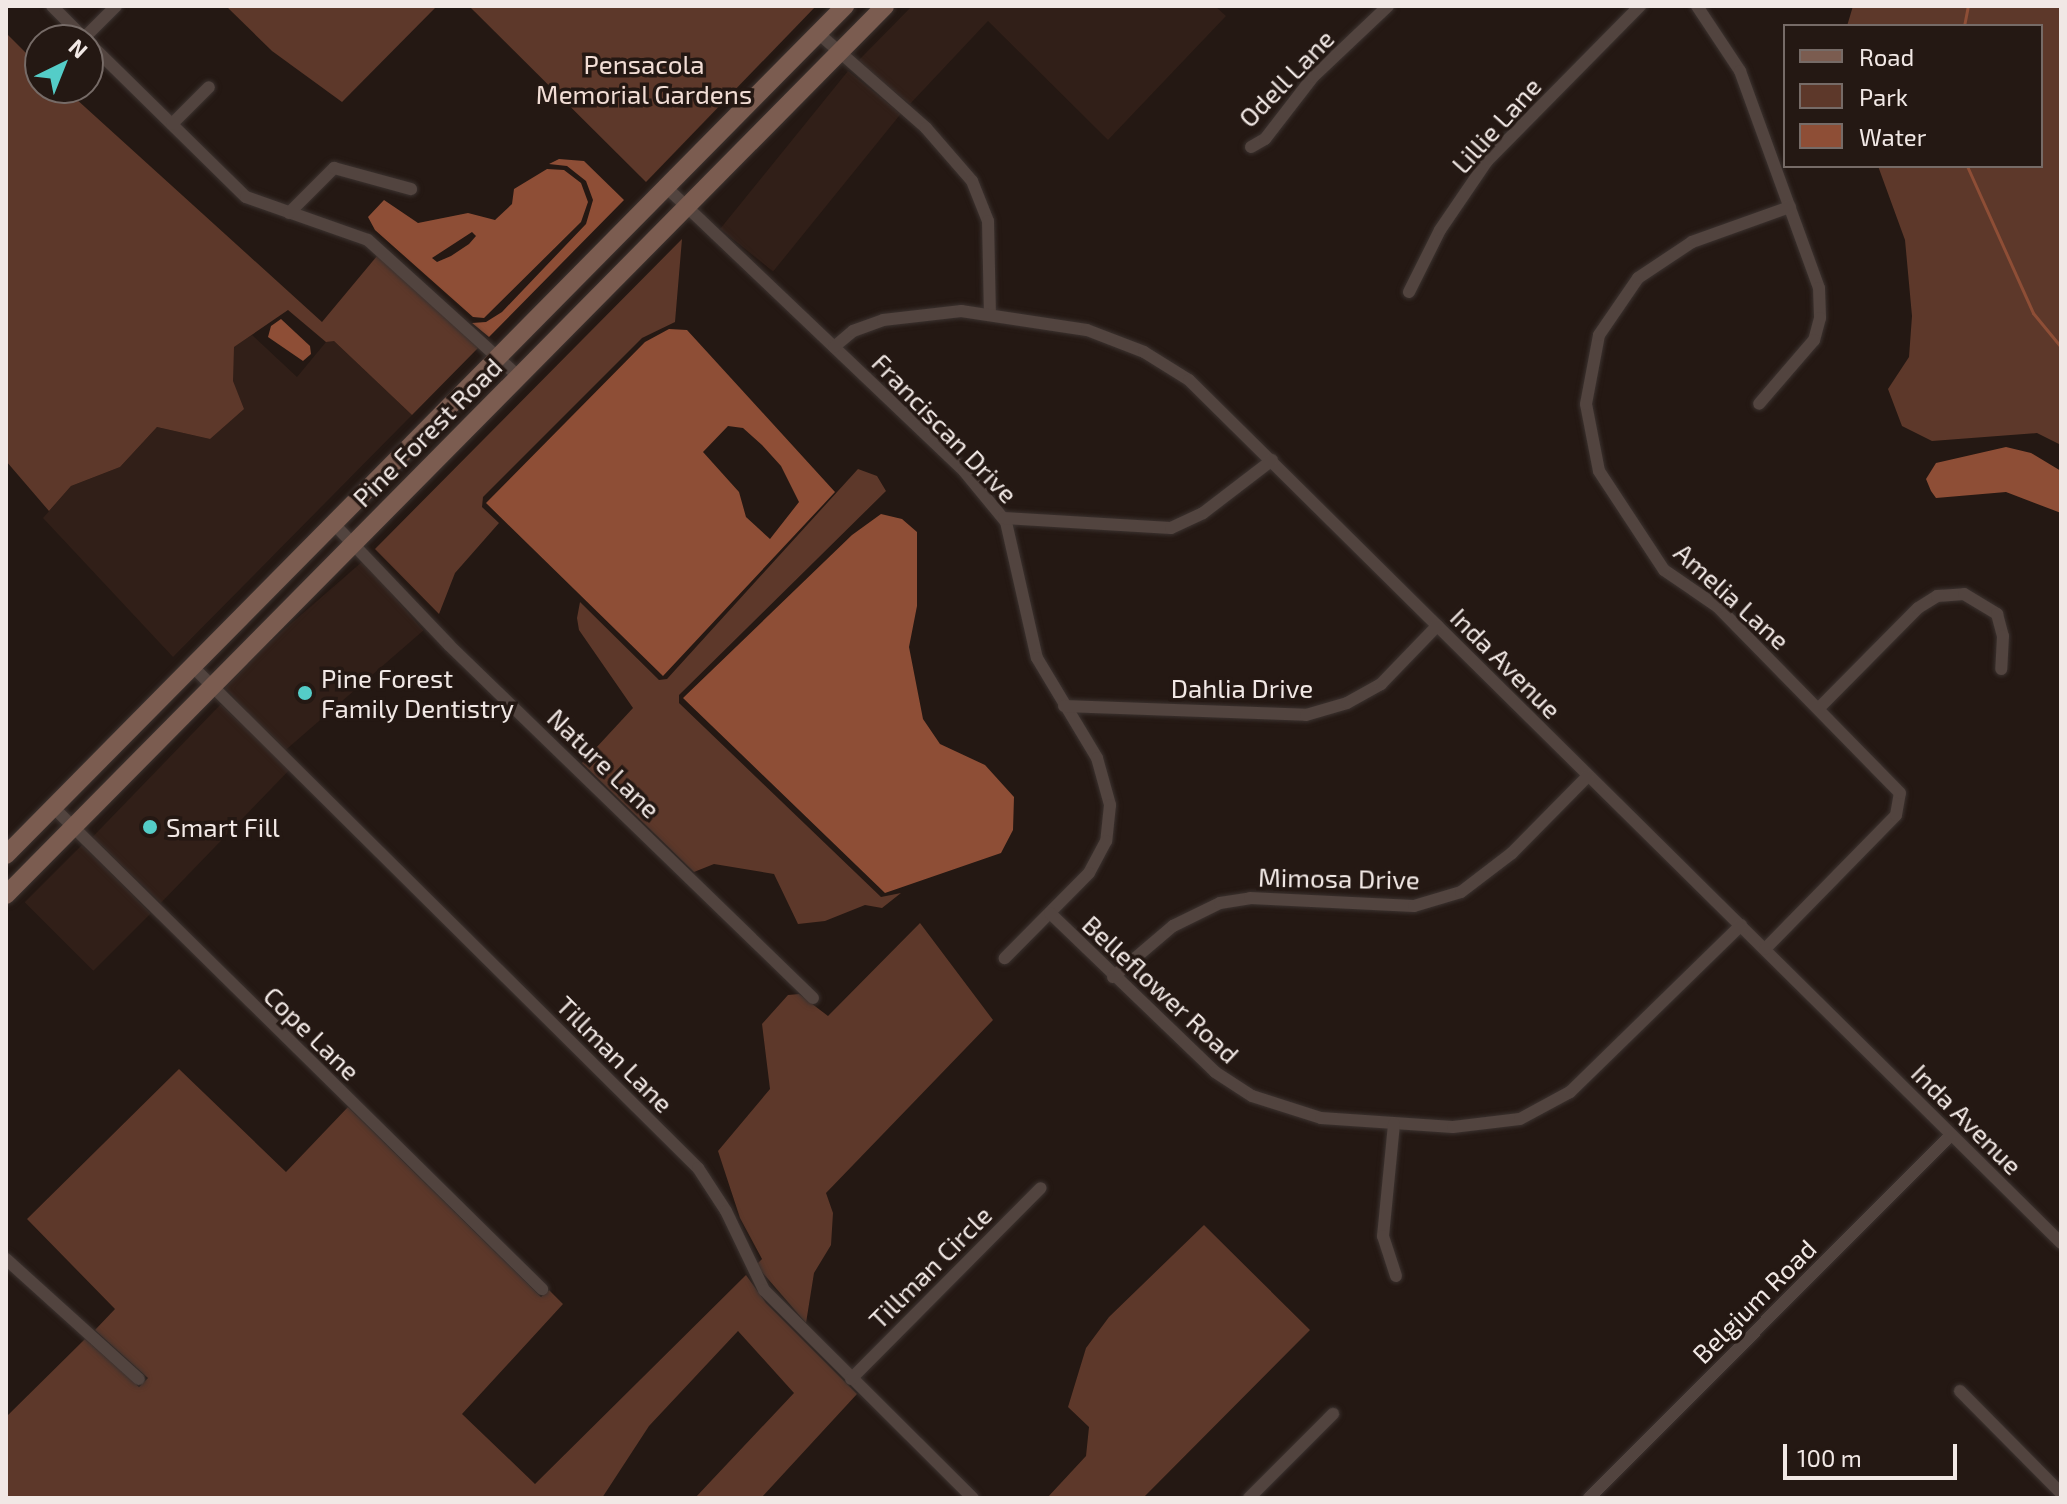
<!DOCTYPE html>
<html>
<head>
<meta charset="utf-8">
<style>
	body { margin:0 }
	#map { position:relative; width:2067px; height:1504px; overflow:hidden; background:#241813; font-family:"Exo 2",sans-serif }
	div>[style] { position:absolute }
	.built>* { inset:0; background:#311f18; transform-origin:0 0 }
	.green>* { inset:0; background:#5d382a }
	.water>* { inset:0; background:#8e4e36 }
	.stream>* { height:3px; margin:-1.5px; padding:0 1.5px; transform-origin:1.5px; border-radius:1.5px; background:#8e4e36 }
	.roads { filter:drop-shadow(0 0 2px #3b322f) drop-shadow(0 0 2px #3b322f) }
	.street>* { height:12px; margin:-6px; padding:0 6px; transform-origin:6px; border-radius:6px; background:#52443f }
	.secondary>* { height:18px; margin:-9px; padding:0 9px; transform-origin:9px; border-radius:9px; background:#7b5c50 }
	.dots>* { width:22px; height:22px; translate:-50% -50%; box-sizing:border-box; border:4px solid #241813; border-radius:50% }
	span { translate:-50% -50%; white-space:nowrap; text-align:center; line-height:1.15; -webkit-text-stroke:7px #241813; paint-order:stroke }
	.park-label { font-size:26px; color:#f1ddd5 }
	.street-label { font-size:26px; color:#f1e8e5 }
	.poi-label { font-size:26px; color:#f1e8e5 }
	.left { translate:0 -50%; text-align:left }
	.frame { position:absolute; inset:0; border:8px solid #f1e8e5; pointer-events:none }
	.legend { position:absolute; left:1783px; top:24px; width:260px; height:144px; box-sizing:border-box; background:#241813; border:2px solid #766b67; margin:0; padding:10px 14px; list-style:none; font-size:24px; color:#f1e8e5 }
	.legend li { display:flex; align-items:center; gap:16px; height:40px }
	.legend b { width:40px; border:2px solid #766b67 }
	.north { position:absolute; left:24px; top:24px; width:80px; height:80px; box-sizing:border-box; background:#241813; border:2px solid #766b67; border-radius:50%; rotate:43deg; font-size:22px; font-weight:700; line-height:32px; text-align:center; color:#f1e8e5 }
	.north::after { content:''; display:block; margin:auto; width:28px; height:36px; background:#54cdc8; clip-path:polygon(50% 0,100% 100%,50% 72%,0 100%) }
	.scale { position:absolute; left:1783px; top:1444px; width:174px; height:36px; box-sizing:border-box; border:4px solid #f1e8e5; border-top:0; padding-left:10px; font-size:24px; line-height:28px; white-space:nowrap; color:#f1e8e5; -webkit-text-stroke:6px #241813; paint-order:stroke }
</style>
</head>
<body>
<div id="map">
	<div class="built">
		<i style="clip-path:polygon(912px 6px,1215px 6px,1226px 16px,1108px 140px,988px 21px,910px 104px,857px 62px)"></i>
		<i style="left:848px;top:71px;width:68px;height:203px;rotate:39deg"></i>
		<i style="clip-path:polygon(252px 335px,297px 377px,326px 342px,333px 340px,412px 415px,173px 657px,43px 518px,71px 486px,120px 467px,157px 427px,210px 439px,233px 381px,233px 347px)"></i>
		<i style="left:363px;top:561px;width:92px;height:187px;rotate:49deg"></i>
		<i style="left:221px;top:704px;width:95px;height:185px;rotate:44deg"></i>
		<i style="left:82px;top:845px;width:97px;height:81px;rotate:45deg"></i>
	</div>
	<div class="green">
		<i style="clip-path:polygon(226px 6px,437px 6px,342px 102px,272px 51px)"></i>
		<i style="clip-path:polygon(469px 6px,816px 6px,646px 182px)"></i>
		<i style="clip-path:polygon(1853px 6px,2061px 6px,2061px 445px,2037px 433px,1932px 441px,1902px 426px,1888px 389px,1909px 357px,1912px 316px,1905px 240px,1878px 166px,2041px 166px,2041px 26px,1847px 26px)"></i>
		<i style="clip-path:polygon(6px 33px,40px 67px,40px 88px,64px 88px,322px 322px,377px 256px,478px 348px,412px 415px,334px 341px,326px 342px,288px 310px,234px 347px,233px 381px,244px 409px,210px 439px,157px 427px,120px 467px,71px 486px,49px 511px,6px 461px)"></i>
		<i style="clip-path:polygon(682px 239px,675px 322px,642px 338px,483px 497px,482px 507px,499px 523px,455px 573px,439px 614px,375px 549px)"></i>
		<i style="clip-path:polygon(858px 469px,877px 476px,886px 491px,679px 695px,679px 703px,881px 897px,901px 893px,882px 908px,865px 905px,825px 921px,798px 924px,774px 874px,714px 864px,694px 872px,582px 763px,633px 708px,579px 630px,577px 618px,580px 602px,659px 680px,667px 679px)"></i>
		<i style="clip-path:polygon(920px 923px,993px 1020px,826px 1193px,833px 1213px,831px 1245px,814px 1273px,806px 1323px,756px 1265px,762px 1259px,740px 1218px,718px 1151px,770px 1089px,762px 1024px,788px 995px,799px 994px,828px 1016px)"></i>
		<i style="clip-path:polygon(179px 1069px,286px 1172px,348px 1107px,541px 1297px,549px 1290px,563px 1304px,462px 1414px,535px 1484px,746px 1275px,766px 1303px,857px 1394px,761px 1498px,695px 1498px,794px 1393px,738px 1331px,649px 1426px,602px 1498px,6px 1498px,6px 1417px,85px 1339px,139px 1387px,148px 1378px,95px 1330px,115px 1309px,27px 1219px)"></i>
		<i style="clip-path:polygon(1204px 1225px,1310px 1330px,1143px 1498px,1047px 1498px,1086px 1456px,1089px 1427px,1068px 1407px,1086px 1348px,1109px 1317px)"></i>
	</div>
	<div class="water">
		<i style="clip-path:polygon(559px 159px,584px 161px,624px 200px,489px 337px,472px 323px,486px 322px,502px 312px,586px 224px,593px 200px,586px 181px,567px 166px,549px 164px)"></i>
		<i style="clip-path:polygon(evenodd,547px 169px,564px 170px,581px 183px,588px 202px,581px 222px,484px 318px,473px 317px,375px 230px,368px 217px,384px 200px,418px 223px,468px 213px,495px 220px,512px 204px,514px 189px,547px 169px,472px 232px,476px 236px,469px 244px,451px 256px,437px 262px,432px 258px,472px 232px)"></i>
		<i style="clip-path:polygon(281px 319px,310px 346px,311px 354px,303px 361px,268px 337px,271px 326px)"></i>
		<i style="clip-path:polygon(evenodd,669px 329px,687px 330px,835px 492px,663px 676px,486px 503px,645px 342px,669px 329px,728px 426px,743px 428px,762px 445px,781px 466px,799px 502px,770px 539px,746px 517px,739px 492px,703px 452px,728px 426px)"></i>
		<i style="clip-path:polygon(2006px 447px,2031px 453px,2061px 471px,2061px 513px,2006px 492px,1936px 498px,1931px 491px,1926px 479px,1936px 463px)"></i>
		<i style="clip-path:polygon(881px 514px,902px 519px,917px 532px,917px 606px,909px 647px,923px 719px,940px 744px,985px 765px,1014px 797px,1013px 830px,1001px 853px,885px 893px,683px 698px,852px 535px)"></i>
	</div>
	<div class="stream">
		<i style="left:1964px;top:26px;width:20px;rotate:-79deg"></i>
		<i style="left:1967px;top:166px;width:161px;rotate:65.8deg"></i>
		<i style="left:2033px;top:313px;width:44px;rotate:50.5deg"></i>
	</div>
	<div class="roads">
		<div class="street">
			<i style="left:52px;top:6px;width:48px;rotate:45deg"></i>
			<i style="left:1697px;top:6px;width:78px;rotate:56.5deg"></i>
			<i style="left:1740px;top:71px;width:231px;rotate:70deg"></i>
			<i style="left:1819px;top:288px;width:30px;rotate:88deg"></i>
			<i style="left:1820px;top:318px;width:23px;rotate:105deg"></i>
			<i style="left:1814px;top:340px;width:84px;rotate:130.7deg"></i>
			<i style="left:818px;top:33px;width:144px;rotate:41.3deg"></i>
			<i style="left:926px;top:128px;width:70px;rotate:49deg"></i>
			<i style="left:972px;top:181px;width:43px;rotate:68.2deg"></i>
			<i style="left:988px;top:221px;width:93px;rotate:88.8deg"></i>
			<i style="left:84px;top:38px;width:45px;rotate:-45deg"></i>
			<i style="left:88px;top:42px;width:221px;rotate:44.5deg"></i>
			<i style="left:246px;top:197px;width:129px;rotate:19.4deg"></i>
			<i style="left:368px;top:240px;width:204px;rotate:42.2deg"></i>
			<i style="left:172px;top:124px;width:52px;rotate:-45deg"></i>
			<i style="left:1251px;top:147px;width:16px;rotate:-30deg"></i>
			<i style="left:1265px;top:139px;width:78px;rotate:-52.3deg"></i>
			<i style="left:1313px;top:77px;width:103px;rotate:-43.4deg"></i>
			<i style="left:666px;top:187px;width:412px;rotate:43.6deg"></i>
			<i style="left:964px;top:471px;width:66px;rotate:50.5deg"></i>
			<i style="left:1006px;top:522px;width:139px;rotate:77.2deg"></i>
			<i style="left:1037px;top:658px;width:117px;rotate:59deg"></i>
			<i style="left:1097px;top:758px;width:49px;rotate:74.5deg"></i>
			<i style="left:1110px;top:805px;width:36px;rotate:96deg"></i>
			<i style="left:1106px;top:841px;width:36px;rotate:118deg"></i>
			<i style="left:1089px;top:873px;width:120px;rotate:134.7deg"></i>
			<i style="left:289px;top:213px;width:64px;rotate:-45deg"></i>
			<i style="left:334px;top:168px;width:80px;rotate:15.3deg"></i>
			<i style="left:1409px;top:292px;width:69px;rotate:-63.4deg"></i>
			<i style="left:1440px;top:230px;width:83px;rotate:-55.7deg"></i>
			<i style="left:1487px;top:161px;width:218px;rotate:-45.4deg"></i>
			<i style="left:834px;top:347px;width:25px;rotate:-40deg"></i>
			<i style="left:853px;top:331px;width:32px;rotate:-20deg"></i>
			<i style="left:883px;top:320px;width:79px;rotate:-6.6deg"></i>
			<i style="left:961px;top:311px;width:127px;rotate:8.6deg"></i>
			<i style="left:1087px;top:330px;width:61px;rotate:21.1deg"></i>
			<i style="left:1144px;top:352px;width:53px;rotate:31.9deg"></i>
			<i style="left:1189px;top:380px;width:1227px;rotate:44.7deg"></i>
			<i style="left:1004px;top:518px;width:167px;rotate:3.4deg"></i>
			<i style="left:1171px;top:528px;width:35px;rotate:-25deg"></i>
			<i style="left:1203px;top:513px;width:87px;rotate:-37.5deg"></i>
			<i style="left:333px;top:523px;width:168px;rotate:46.4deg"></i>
			<i style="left:449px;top:645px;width:507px;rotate:44.12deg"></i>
			<i style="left:192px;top:666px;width:713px;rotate:44.77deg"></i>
			<i style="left:698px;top:1168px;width:51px;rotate:56.9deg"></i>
			<i style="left:726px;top:1211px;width:88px;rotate:64.3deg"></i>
			<i style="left:764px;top:1290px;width:295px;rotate:44.9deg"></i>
			<i style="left:1064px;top:706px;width:242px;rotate:2.1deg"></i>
			<i style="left:1306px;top:715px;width:43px;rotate:-16.3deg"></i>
			<i style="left:1347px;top:703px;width:39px;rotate:-29deg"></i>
			<i style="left:1381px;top:684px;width:81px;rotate:-46deg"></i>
			<i style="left:1820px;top:707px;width:139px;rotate:-45.3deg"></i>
			<i style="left:1918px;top:608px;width:22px;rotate:-32deg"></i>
			<i style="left:1937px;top:596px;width:27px;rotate:-4deg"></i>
			<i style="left:1964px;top:594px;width:39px;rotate:31deg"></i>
			<i style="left:1997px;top:614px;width:23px;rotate:75deg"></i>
			<i style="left:2003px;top:636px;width:33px;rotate:93deg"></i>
			<i style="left:53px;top:807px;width:687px;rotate:44.59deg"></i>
			<i style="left:1050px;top:913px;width:229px;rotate:43.9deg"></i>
			<i style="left:1215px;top:1072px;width:44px;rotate:33deg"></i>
			<i style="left:1252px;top:1096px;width:72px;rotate:17.7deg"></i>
			<i style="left:1321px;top:1118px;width:132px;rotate:3.9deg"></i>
			<i style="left:1453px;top:1127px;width:67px;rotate:-6.8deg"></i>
			<i style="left:1520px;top:1119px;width:57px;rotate:-28.4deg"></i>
			<i style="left:1570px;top:1092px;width:239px;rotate:-44.3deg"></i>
			<i style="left:1765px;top:949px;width:187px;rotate:-45.6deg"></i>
			<i style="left:1896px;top:815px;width:22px;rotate:-80deg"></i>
			<i style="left:1900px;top:793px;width:260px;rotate:-134.4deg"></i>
			<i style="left:1718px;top:607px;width:65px;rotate:-145.6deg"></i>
			<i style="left:1664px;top:570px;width:118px;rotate:-123.3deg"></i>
			<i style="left:1599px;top:471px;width:68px;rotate:-101deg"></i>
			<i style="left:1586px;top:404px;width:70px;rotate:-79.3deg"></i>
			<i style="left:1599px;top:335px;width:69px;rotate:-55.6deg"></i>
			<i style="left:1638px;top:278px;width:65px;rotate:-33.7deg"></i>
			<i style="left:1692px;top:242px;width:104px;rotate:-19.7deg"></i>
			<i style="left:1113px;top:977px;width:79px;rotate:-40.4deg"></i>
			<i style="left:1173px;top:926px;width:52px;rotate:-26.1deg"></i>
			<i style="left:1220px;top:903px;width:30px;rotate:-9deg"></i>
			<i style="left:1250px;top:898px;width:164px;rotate:2.8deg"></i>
			<i style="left:1414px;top:906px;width:49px;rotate:-16.6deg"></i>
			<i style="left:1461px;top:892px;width:64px;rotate:-37.4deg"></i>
			<i style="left:1512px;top:853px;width:108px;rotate:-45.4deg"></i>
			<i style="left:1394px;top:1124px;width:113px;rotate:95.6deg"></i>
			<i style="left:1383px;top:1236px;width:42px;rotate:72deg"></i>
			<i style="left:6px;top:1259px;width:179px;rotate:42.1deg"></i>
			<i style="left:851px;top:1379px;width:269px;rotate:-45.2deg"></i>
			<i style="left:1960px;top:1391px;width:144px;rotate:45.3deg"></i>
			<i style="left:1249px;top:1498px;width:119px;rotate:-45deg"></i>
			<i style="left:1589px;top:1498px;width:513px;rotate:-45.08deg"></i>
		</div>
		<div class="secondary">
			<i style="left:6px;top:855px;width:1194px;rotate:-45.34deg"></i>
			<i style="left:6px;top:895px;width:1250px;rotate:-45.32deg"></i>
		</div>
	</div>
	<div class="dots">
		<i style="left:305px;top:693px;background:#54cdc8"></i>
		<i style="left:150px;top:827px;background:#54cdc8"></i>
	</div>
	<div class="park-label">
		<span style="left:644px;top:79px">Pensacola<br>Memorial Gardens</span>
	</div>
	<div class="street-label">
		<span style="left:1286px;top:78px;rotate:-46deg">Odell Lane</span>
		<span style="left:1496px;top:125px;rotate:-48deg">Lillie Lane</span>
		<span style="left:945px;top:428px;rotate:46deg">Franciscan Drive</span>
		<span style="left:427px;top:432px;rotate:-45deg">Pine Forest Road</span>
		<span style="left:1732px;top:596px;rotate:42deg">Amelia Lane</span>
		<span style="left:1506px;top:663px;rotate:45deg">Inda Avenue</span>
		<span style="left:1242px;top:688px">Dahlia Drive</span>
		<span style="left:604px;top:763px;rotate:44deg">Nature Lane</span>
		<span style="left:1339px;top:878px;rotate:1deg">Mimosa Drive</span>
		<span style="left:1161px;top:989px;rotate:43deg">Belleflower Road</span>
		<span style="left:312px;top:1033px;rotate:44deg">Cope Lane</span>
		<span style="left:615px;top:1054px;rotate:45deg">Tillman Lane</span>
		<span style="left:1967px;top:1119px;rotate:45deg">Inda Avenue</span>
		<span style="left:930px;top:1267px;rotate:-45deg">Tillman Circle</span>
		<span style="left:1754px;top:1301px;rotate:-45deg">Belgium Road</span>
	</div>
	<div class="poi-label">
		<span class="left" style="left:321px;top:693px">Pine Forest<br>Family Dentistry</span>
		<span class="left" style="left:166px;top:827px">Smart Fill</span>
	</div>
	<div class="frame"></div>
	<ul class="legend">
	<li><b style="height:10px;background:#7b5c50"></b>Road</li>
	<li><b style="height:22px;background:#5d382a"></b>Park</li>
	<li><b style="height:22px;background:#8e4e36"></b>Water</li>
	</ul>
	<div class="north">N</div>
	<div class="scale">100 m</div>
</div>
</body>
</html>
